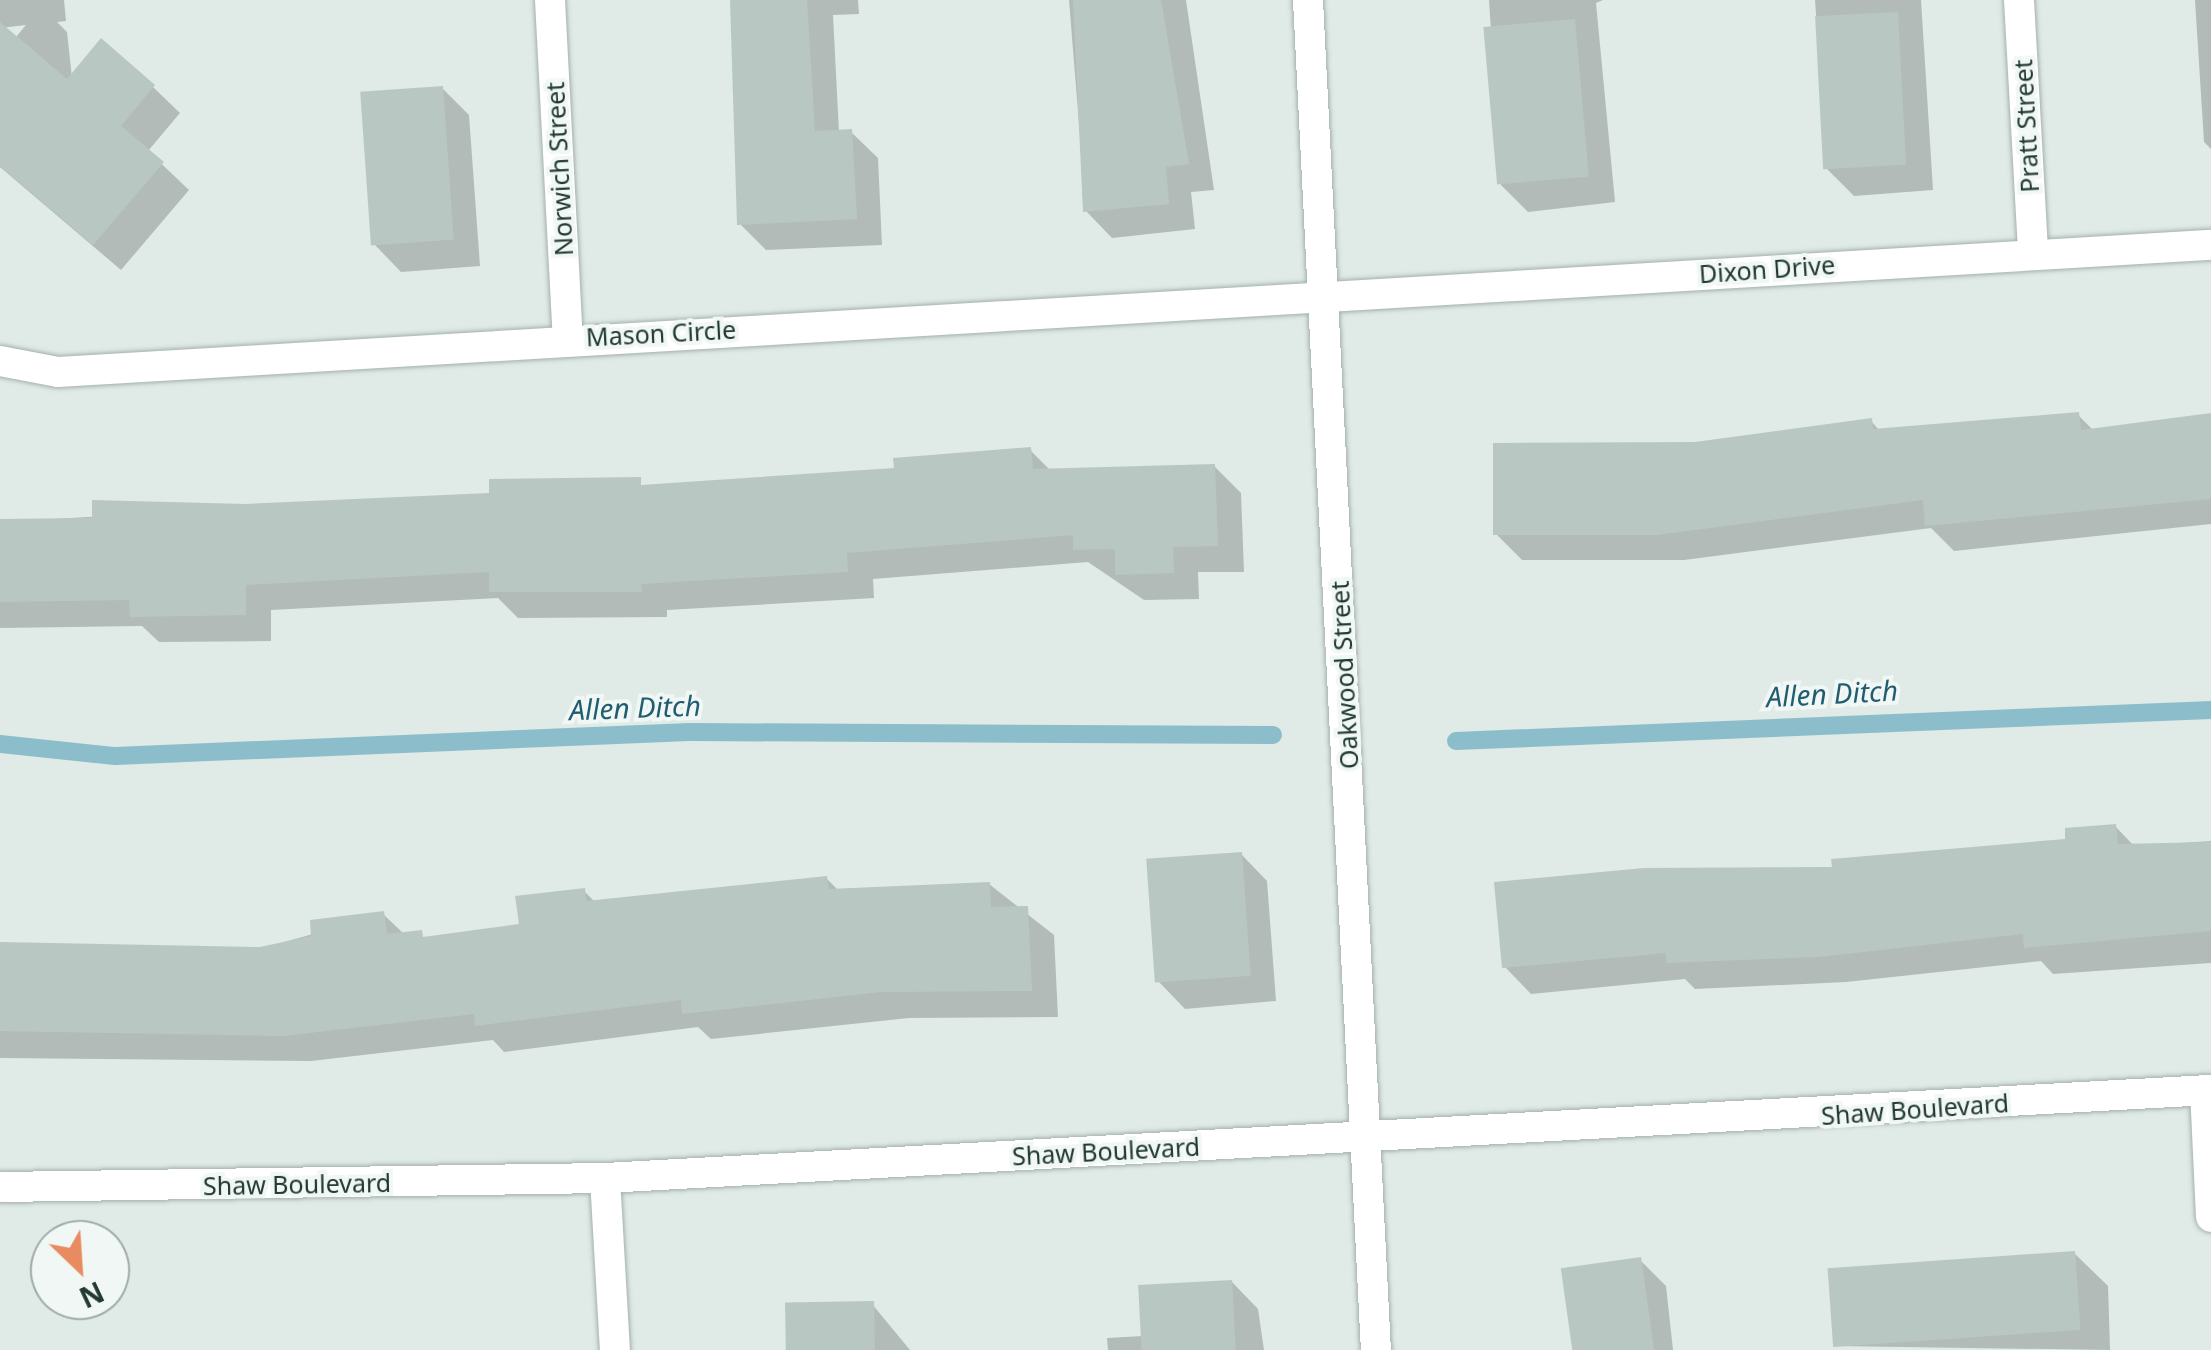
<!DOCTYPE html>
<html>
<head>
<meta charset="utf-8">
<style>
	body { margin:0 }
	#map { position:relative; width:2211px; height:1350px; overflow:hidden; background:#e0eae6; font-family:"Noto Sans",sans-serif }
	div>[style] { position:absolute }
	.shadow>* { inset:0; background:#0003 }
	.stream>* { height:18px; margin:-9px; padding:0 9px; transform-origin:9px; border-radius:9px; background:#8cbdcb }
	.building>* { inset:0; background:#b9c7c2; transform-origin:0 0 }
	.roads { filter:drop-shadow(0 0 2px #a3b1ad) drop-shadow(0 0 2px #a3b1ad) }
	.minor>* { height:30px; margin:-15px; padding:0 15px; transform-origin:15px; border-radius:15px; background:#fff }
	span { translate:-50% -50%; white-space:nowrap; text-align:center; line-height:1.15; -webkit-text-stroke:8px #f0f7f4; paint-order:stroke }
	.street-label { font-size:25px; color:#223934 }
	.water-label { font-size:28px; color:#215d70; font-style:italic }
	.north { position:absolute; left:30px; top:1220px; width:100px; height:100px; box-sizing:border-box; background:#f0f7f4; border:2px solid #9eaba7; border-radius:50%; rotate:155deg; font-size:28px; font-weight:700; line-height:40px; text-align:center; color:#223934 }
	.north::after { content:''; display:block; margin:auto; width:35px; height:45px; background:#e88b61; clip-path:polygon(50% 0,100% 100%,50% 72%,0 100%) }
</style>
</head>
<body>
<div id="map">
	<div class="shadow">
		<i style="clip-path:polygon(0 0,64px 0,66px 21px,57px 22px,67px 32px,72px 78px,153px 87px,180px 113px,148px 151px,189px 190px,121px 270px,0 167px,0 56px,26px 25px,0 28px)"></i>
		<i style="clip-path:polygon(732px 0,858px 0,859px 14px,833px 15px,839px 132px,851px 132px,878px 158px,882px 245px,766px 250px,740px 224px)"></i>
		<i style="clip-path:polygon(1069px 0,1186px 0,1214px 190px,1191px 192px,1195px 229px,1112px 238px,1086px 211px)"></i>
		<i style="clip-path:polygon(1489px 0,1603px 0,1596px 3px,1615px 202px,1528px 212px,1501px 185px)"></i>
		<i style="clip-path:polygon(1921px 0,1933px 190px,1854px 196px,1827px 169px,1815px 0)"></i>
		<i style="clip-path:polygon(2195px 0,2211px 0,2211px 149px,2204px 142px)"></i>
		<i style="clip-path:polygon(443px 89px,469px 115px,480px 266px,401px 272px,375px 245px)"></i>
		<i style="clip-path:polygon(2078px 415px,2094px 431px,2211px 415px,2211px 524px,1954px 551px,1931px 528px,1684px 560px,1522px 560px,1496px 534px,1696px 444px,1871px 421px,1880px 431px)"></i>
		<i style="clip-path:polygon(1030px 450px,1051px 471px,1214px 466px,1241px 493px,1244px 572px,1198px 572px,1199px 599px,1144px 600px,1088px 562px,873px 579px,874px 598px,667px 610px,667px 617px,518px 618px,498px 598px,271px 610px,271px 641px,159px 642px,142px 626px,0 628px,0 522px,897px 471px)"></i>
		<i style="clip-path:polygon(2115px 826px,2134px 846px,2211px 841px,2211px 963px,2053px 974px,2041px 961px,1846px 982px,1695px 989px,1685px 979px,1531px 994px,1505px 967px,1834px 869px,2068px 841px)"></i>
		<i style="clip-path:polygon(1241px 854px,1267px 881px,1276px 1001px,1185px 1009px,1159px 982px)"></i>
		<i style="clip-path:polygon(826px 878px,839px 891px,989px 884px,1054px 935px,1058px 1017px,909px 1018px,711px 1039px,698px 1027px,504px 1052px,493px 1040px,311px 1061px,0 1058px,0 946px,260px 949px,383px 914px,404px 934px,429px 939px,522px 927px,584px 891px,596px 903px)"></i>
		<i style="clip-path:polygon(2074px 1253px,2108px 1286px,2110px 1350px,1836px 1346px)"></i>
		<i style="clip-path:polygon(1640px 1260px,1666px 1286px,1673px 1350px,1575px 1350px)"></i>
		<i style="clip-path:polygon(1232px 1282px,1258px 1309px,1264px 1350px,1108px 1350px,1107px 1338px,1143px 1336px)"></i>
		<i style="clip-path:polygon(872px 1304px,910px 1350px,789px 1350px)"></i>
	</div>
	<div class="stream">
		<i style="left:1456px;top:741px;width:756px;rotate:-2.35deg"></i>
		<i style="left:0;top:744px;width:116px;rotate:6deg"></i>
		<i style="left:115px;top:756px;width:575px;rotate:-2.39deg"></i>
		<i style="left:689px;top:732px;width:584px;rotate:0.29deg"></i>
	</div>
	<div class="building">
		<i style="clip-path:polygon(730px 0,807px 0,815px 131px,852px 129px,857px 219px,737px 225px)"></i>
		<i style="clip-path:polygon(1073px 0,1161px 0,1189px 164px,1166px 167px,1169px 204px,1083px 212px)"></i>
		<i style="left:1898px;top:12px;width:153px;height:83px;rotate:87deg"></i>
		<i style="left:1575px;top:19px;width:158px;height:92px;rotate:85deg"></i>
		<i style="clip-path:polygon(0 22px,67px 79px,101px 38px,155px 85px,121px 126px,164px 162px,93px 245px,0 166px)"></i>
		<i style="left:443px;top:86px;width:154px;height:83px;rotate:86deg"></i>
		<i style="clip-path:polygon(2079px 412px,2081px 430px,2211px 413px,2211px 499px,1925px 526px,1923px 500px,1657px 535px,1493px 535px,1493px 443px,1695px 442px,1872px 418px,1873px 429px)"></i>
		<i style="clip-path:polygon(1031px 447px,1033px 469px,1215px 464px,1218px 546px,1173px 547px,1174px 573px,1115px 575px,1115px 549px,1073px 550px,1073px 535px,847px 553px,848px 572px,641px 584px,642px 592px,489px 592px,489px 572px,246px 585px,246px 615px,130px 617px,129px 600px,0 602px,0 519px,92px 518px,92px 500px,245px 504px,489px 493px,489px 479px,641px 477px,641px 485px,894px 468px,893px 458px)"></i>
		<i style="clip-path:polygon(2116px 824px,2118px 844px,2211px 842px,2211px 931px,2024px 948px,2023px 934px,1818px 957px,1666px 963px,1666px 953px,1502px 968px,1494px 882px,1644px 868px,1832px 867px,1831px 859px,2065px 839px,2065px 828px)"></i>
		<i style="left:1242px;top:852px;width:124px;height:96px;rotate:86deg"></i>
		<i style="clip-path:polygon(827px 876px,829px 889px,990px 882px,991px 907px,1028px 906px,1032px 991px,881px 992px,682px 1014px,681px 1000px,475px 1026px,474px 1014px,283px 1036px,0 1031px,0 942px,260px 947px,311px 936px,310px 920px,384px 911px,387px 934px,422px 930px,423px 937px,519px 924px,515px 896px,585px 888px,586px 901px)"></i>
		<i style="left:2075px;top:1251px;width:79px;height:248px;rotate:86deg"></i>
		<i style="left:1641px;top:1257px;width:94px;height:81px;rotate:82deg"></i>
		<i style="left:1232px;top:1280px;width:70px;height:94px;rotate:87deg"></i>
		<i style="left:874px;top:1301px;width:49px;height:89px;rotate:89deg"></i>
	</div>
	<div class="roads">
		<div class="minor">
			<i style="left:550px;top:0;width:338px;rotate:87deg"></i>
			<i style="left:1308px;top:0;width:1352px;rotate:87.12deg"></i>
			<i style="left:2019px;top:0;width:252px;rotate:86.8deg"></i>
			<i style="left:0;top:361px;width:59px;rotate:10.7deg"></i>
			<i style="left:58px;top:372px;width:2157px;rotate:-3.38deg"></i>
			<i style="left:2205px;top:1090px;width:127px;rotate:87.3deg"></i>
			<i style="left:605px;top:1178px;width:172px;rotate:86.7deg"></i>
			<i style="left:0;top:1187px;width:605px;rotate:-0.85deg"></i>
			<i style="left:605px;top:1178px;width:1608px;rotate:-3.14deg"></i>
		</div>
	</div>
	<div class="street-label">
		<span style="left:2026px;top:126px;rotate:-93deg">Pratt Street</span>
		<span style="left:559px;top:169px;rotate:-93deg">Norwich Street</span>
		<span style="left:1767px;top:269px;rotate:-4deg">Dixon Drive</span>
		<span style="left:661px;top:333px;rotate:-3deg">Mason Circle</span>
		<span style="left:1344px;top:675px;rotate:-93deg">Oakwood Street</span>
		<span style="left:1915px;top:1109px;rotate:-4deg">Shaw Boulevard</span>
		<span style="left:1106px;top:1151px;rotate:-3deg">Shaw Boulevard</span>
		<span style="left:297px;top:1184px;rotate:-1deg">Shaw Boulevard</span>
	</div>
	<div class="water-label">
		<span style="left:1832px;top:693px;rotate:-3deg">Allen Ditch</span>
		<span style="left:635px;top:707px;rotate:-2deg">Allen Ditch</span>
	</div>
	<div class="north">N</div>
</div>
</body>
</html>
